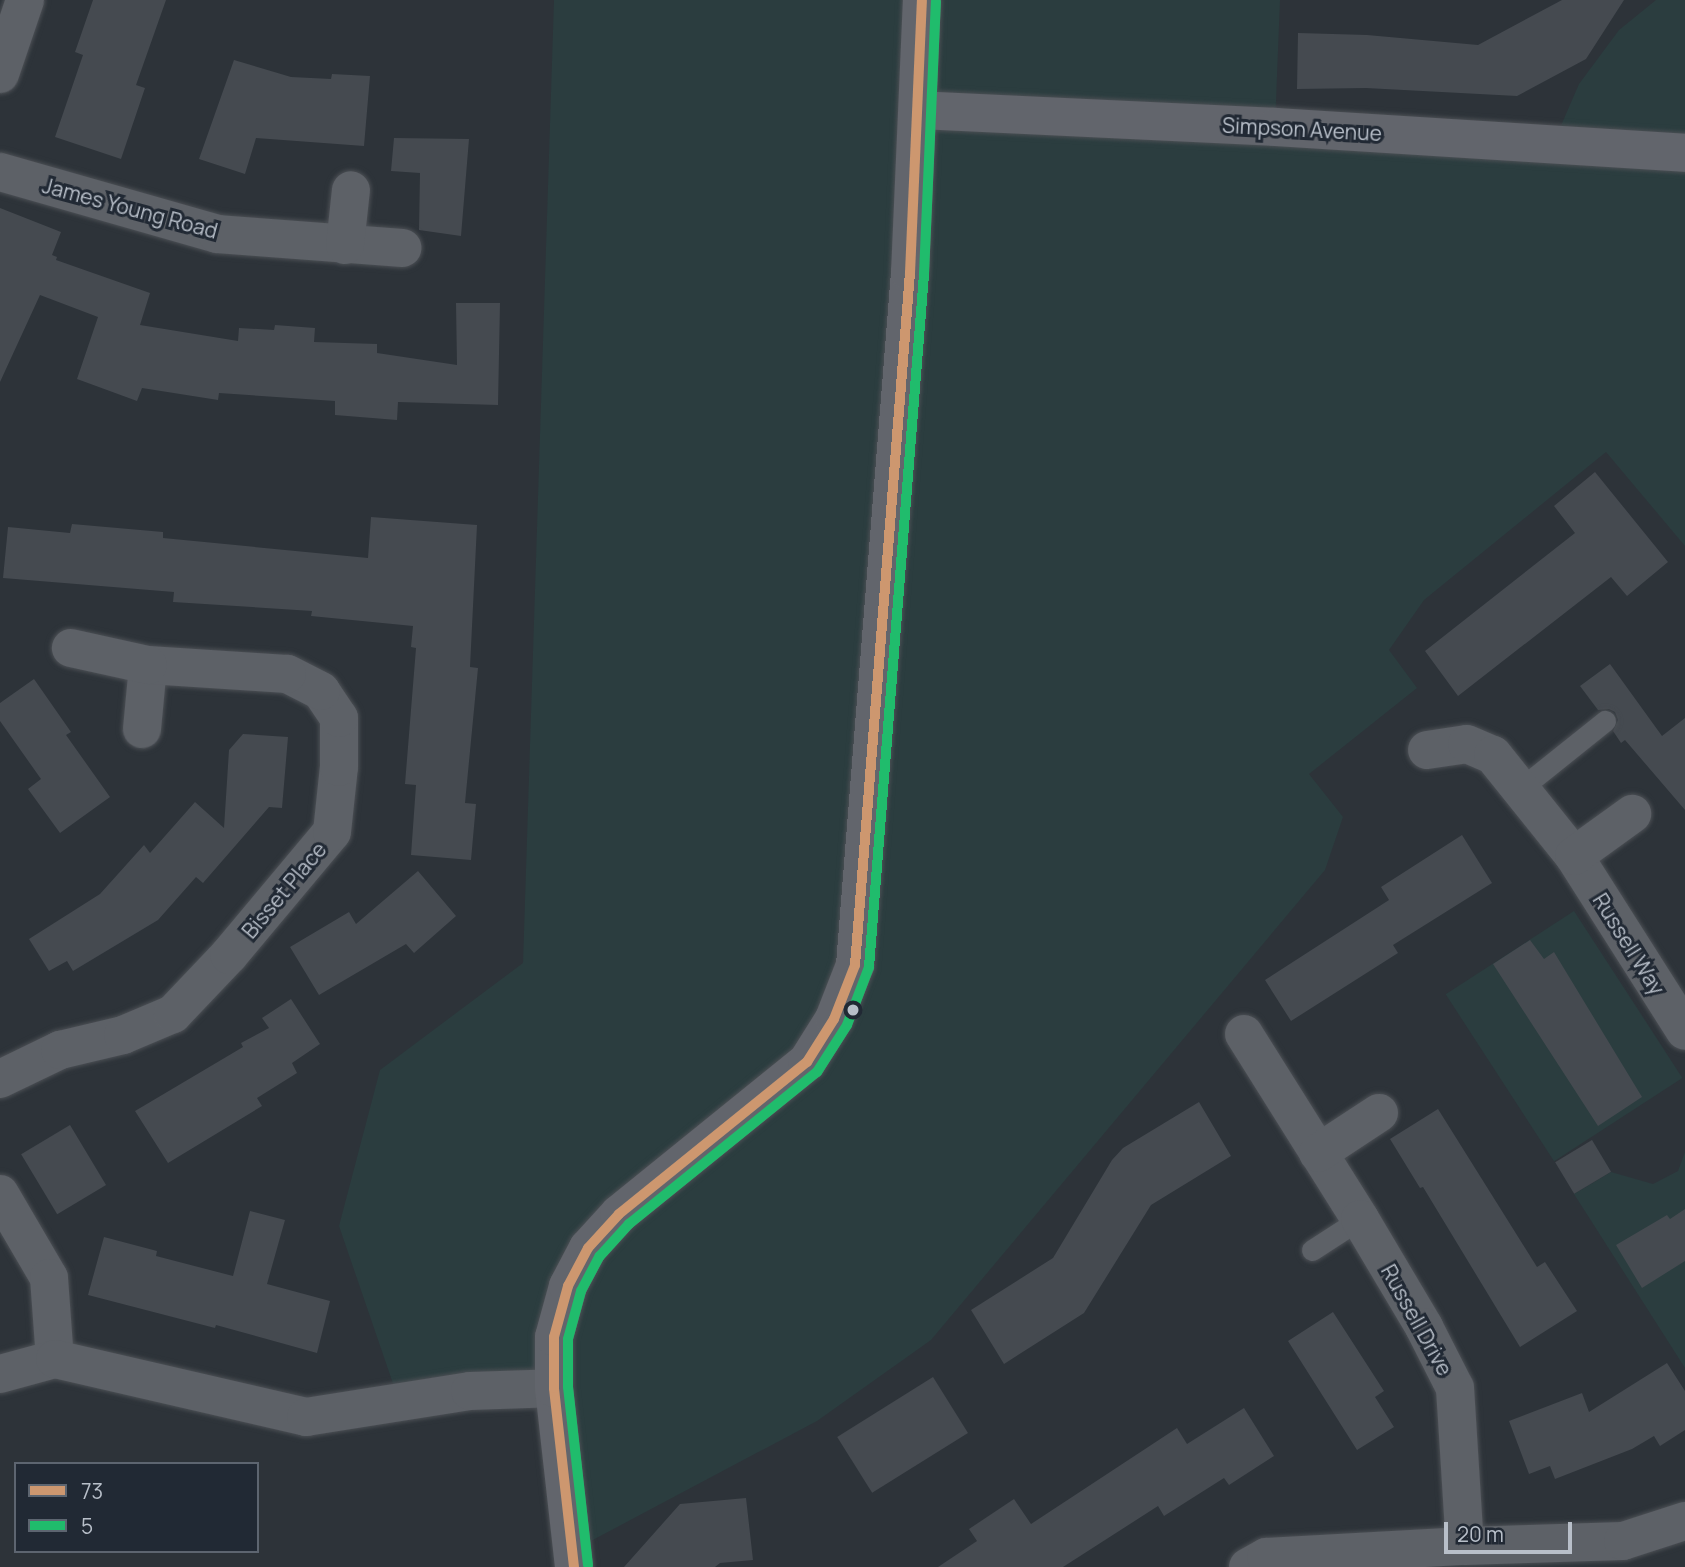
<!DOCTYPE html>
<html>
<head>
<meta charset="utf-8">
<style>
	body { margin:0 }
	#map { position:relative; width:1685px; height:1567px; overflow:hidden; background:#2d3339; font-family:Manrope,sans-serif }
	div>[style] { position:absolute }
	.green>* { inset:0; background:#2b3d3f; transform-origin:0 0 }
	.building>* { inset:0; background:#454a50; transform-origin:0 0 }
	.roads { filter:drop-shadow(0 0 2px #4b4f54) drop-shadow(0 0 2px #4b4f54) }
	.lane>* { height:21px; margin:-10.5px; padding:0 10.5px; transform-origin:10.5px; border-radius:10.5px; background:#5d6167 }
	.street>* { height:38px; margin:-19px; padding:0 19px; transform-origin:19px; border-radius:19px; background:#5d6167 }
	.secondary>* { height:38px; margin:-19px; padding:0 19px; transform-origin:19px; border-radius:19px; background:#62656c }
	.bus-1>* { height:10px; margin:-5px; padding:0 5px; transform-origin:5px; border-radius:5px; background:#cd976f }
	.bus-2>* { height:10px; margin:-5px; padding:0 5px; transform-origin:5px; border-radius:5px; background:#20bc6c }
	.dots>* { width:19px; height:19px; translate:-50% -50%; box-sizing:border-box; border:4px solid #212934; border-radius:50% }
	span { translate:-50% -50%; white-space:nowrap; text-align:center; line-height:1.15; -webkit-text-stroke:6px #212934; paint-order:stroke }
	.street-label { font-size:21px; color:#b8bfc9 }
	.legend { position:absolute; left:14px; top:1462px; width:245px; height:91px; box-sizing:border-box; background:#212934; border:2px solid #5d6570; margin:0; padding:9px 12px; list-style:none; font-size:21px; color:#b8bfc9 }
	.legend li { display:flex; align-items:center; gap:14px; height:35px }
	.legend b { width:35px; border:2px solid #5d6570 }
	.scale { position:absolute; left:1444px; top:1522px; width:128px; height:32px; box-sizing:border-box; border:4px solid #b8bfc9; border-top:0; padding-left:9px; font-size:21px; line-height:24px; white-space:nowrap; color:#b8bfc9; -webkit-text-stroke:5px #212934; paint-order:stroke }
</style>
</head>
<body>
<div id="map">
	<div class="green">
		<i style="clip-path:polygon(554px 0,1280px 0,1275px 127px,1553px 144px,1579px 84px,1619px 30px,1656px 0,1685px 0,1685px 546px,1606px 452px,1424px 600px,1389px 650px,1417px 688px,1309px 774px,1343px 817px,1325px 870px,931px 1340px,817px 1421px,572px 1551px,553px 1388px,399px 1401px,339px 1226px,380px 1070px,523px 963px)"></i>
		<i style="left:1574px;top:911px;width:199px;height:153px;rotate:57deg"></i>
		<i style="clip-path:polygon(1685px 1152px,1685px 1368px,1574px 1194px,1611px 1172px,1653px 1184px,1678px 1171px)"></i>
	</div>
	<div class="building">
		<i style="clip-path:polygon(93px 0,166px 0,136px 85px,145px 88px,121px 159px,55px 137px,83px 55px,75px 52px)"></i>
		<i style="clip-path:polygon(1562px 0,1624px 0,1586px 59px,1517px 96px,1366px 88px,1297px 89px,1298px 33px,1367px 35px,1478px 45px)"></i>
		<i style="clip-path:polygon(234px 60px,291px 77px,331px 79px,332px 74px,370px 76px,364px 146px,256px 138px,245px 174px,199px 159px)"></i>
		<i style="clip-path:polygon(394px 138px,469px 139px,461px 236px,419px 230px,420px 173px,391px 171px)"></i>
		<i style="clip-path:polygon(0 208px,61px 232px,52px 255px,57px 257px,56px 260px,150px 293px,140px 325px,238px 341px,239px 328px,274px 330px,275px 325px,315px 328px,314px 342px,377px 344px,377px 353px,457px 365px,456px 303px,500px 303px,498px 405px,398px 402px,397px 420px,335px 415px,335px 401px,219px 393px,218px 400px,142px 388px,137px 401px,77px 379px,98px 317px,40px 295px,0 382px)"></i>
		<i style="clip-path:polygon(1595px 472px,1668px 562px,1627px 596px,1611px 577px,1458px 696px,1425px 651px,1575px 533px,1554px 506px)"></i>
		<i style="clip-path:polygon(371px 517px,477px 525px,470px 667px,478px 668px,465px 803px,476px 804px,471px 860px,411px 855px,416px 785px,405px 784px,416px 648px,411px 647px,413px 626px,311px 616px,312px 611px,173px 602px,174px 592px,3px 578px,8px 527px,70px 533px,72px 524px,163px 532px,163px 538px,368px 558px)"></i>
		<i style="clip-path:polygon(1610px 664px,1662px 736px,1685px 718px,1685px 810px,1625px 740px,1621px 743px,1613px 731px,1618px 720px,1615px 712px,1609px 709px,1598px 710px,1580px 686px)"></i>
		<i style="clip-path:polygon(34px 679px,71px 732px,66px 735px,110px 797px,60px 833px,28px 789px,41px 779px,0 721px,0 703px)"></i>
		<i style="clip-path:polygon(243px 734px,288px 737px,282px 808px,269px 807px,203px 883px,196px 877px,158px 920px,73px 971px,67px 961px,49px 971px,29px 939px,100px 894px,144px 845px,150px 853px,195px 802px,224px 828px,229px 750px)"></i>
		<i style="clip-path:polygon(1462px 835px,1492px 883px,1393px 945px,1398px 953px,1291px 1021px,1265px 980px,1389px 900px,1381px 887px)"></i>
		<i style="clip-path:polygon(418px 871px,456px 916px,414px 953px,406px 944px,319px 995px,290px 947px,349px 912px,356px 924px)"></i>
		<i style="clip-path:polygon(1530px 940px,1544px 959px,1554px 952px,1642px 1097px,1598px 1126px,1493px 964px)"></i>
		<i style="clip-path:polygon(291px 999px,320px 1044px,292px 1063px,297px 1073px,257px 1098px,262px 1106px,168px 1163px,135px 1111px,243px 1047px,241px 1043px,269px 1028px,262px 1018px)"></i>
		<i style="clip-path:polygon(1199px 1102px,1231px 1156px,1151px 1205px,1084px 1313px,1004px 1364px,971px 1310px,1053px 1258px,1112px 1160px,1123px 1148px)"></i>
		<i style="clip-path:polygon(1438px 1109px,1537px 1267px,1545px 1262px,1577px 1311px,1520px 1347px,1423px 1187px,1420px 1188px,1390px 1139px)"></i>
		<i style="left:70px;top:1125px;width:70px;height:57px;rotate:59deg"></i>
		<i style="left:1592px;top:1140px;width:37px;height:43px;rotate:59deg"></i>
		<i style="clip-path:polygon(1685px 1209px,1685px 1261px,1642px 1288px,1616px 1245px,1667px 1215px,1670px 1219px)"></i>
		<i style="clip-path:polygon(250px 1211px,285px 1220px,267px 1284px,330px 1301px,317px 1353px,216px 1325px,215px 1328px,88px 1295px,104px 1237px,157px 1251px,156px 1256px,233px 1276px)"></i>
		<i style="clip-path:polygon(1333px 1312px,1384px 1391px,1375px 1397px,1394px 1427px,1357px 1450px,1288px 1341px)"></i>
		<i style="clip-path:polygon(1667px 1363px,1685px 1391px,1685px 1430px,1660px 1446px,1654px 1436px,1632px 1449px,1555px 1479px,1550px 1466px,1529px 1474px,1509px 1421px,1582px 1393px,1589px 1412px)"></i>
		<i style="left:933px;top:1377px;width:66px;height:113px;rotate:58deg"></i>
		<i style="clip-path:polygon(1244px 1408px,1274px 1456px,1229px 1485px,1224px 1478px,1164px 1516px,1158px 1506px,1063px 1567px,938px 1567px,977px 1541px,969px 1529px,1014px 1499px,1031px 1524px,1177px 1428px,1187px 1444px)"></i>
		<i style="clip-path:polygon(746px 1498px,753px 1560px,720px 1563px,715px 1567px,624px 1567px,680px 1504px)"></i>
	</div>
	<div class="roads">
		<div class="lane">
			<i style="left:1520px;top:789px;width:109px;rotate:-38.7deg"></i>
			<i style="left:1312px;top:1250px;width:57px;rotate:-32.9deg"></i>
		</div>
		<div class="street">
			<i style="left:0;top:74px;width:78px;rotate:-71.3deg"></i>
			<i style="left:0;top:172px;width:226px;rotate:15.9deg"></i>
			<i style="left:217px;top:234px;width:186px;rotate:4.3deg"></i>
			<i style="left:345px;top:245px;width:55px;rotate:-83.8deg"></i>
			<i style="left:142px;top:729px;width:64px;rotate:-84.6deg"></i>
			<i style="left:1427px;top:750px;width:40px;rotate:-8.5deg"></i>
			<i style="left:1467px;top:744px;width:28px;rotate:23deg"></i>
			<i style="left:1493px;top:755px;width:129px;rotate:51.3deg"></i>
			<i style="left:1574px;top:856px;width:207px;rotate:57.6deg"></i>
			<i style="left:1574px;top:856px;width:72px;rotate:-35.9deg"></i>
			<i style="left:1244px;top:1034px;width:218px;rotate:57.9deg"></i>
			<i style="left:1360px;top:1219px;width:126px;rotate:59.3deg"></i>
			<i style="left:1424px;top:1327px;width:68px;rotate:63.1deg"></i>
			<i style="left:1455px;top:1388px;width:158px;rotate:86.4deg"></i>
			<i style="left:0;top:1079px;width:67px;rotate:-25.8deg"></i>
			<i style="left:60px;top:1050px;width:65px;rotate:-13.4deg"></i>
			<i style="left:123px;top:1035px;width:54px;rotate:-22.8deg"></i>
			<i style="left:173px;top:1014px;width:81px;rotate:-46.5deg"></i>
			<i style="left:229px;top:955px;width:160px;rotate:-50.1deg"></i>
			<i style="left:332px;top:832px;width:65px;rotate:-83.9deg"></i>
			<i style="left:339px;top:767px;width:49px;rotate:-90deg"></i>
			<i style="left:339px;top:718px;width:32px;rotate:-124deg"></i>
			<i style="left:321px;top:691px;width:38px;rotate:-153deg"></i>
			<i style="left:287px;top:674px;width:139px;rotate:-176.3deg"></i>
			<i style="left:148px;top:665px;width:79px;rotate:-167.6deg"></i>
			<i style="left:1318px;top:1153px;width:73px;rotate:-33.3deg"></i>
			<i style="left:0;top:1194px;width:97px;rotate:59.7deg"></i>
			<i style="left:49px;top:1278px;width:81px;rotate:85.8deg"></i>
			<i style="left:0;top:1374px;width:57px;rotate:-15.3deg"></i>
			<i style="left:55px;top:1359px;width:258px;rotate:13deg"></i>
			<i style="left:306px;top:1417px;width:166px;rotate:-9deg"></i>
			<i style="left:470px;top:1391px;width:84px;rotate:-2deg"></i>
			<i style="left:1248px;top:1567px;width:21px;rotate:-29deg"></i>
			<i style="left:1266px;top:1557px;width:199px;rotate:-3.2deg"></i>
			<i style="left:1465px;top:1546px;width:158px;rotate:-1.8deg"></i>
			<i style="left:1623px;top:1541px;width:65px;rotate:-17.9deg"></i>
		</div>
		<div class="secondary">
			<i style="left:918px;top:110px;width:357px;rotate:2.7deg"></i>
			<i style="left:1275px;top:127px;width:411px;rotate:3.6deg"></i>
			<i style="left:574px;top:1567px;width:180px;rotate:-96.4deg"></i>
			<i style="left:554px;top:1388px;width:51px;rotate:-90deg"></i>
			<i style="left:554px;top:1337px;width:53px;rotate:-74.6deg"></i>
			<i style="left:568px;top:1286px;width:43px;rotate:-62.2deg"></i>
			<i style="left:588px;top:1248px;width:46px;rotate:-47.6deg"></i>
			<i style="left:619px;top:1214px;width:242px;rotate:-39deg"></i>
			<i style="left:807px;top:1062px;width:51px;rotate:-57.9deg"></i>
			<i style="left:834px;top:1019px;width:58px;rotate:-68.7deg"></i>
			<i style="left:855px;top:965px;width:694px;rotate:-85.46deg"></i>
			<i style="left:910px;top:273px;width:273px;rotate:-87.5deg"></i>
		</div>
	</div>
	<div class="bus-1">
		<i style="left:574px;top:1567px;width:180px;rotate:-96.4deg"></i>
		<i style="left:554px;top:1388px;width:51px;rotate:-90deg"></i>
		<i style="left:554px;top:1337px;width:53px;rotate:-74.6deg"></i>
		<i style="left:568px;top:1286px;width:43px;rotate:-62.2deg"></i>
		<i style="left:588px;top:1248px;width:46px;rotate:-47.6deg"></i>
		<i style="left:619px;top:1214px;width:242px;rotate:-39deg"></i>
		<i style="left:807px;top:1062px;width:51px;rotate:-57.9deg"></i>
		<i style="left:834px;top:1019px;width:58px;rotate:-68.7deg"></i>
		<i style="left:855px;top:965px;width:694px;rotate:-85.46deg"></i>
		<i style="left:910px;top:273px;width:273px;rotate:-87.5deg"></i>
	</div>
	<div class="bus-2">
		<i style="left:588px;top:1565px;width:179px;rotate:-96.4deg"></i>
		<i style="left:568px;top:1387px;width:48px;rotate:-90deg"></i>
		<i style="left:568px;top:1339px;width:50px;rotate:-74.8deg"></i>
		<i style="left:581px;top:1291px;width:40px;rotate:-62deg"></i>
		<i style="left:600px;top:1256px;width:43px;rotate:-47.8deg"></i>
		<i style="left:629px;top:1224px;width:242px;rotate:-39deg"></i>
		<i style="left:817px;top:1072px;width:56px;rotate:-57.4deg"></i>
		<i style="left:847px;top:1025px;width:62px;rotate:-69.2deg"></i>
		<i style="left:869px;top:967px;width:695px;rotate:-85.46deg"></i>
		<i style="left:924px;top:274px;width:273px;rotate:-87.5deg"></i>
	</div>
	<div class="dots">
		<i style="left:853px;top:1010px;background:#b8bfc9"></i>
	</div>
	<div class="street-label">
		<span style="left:1302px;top:129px;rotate:3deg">Simpson Avenue</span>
		<span style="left:130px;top:208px;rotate:15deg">James Young Road</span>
		<span style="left:284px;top:890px;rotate:-50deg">Bisset Place</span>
		<span style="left:1629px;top:944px;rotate:58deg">Russell Way</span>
		<span style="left:1417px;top:1320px;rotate:61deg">Russell Drive</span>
	</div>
	<ul class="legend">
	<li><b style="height:9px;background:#cd976f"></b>73</li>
	<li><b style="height:9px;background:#20bc6c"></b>5</li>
	</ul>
	<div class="scale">20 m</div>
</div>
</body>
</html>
